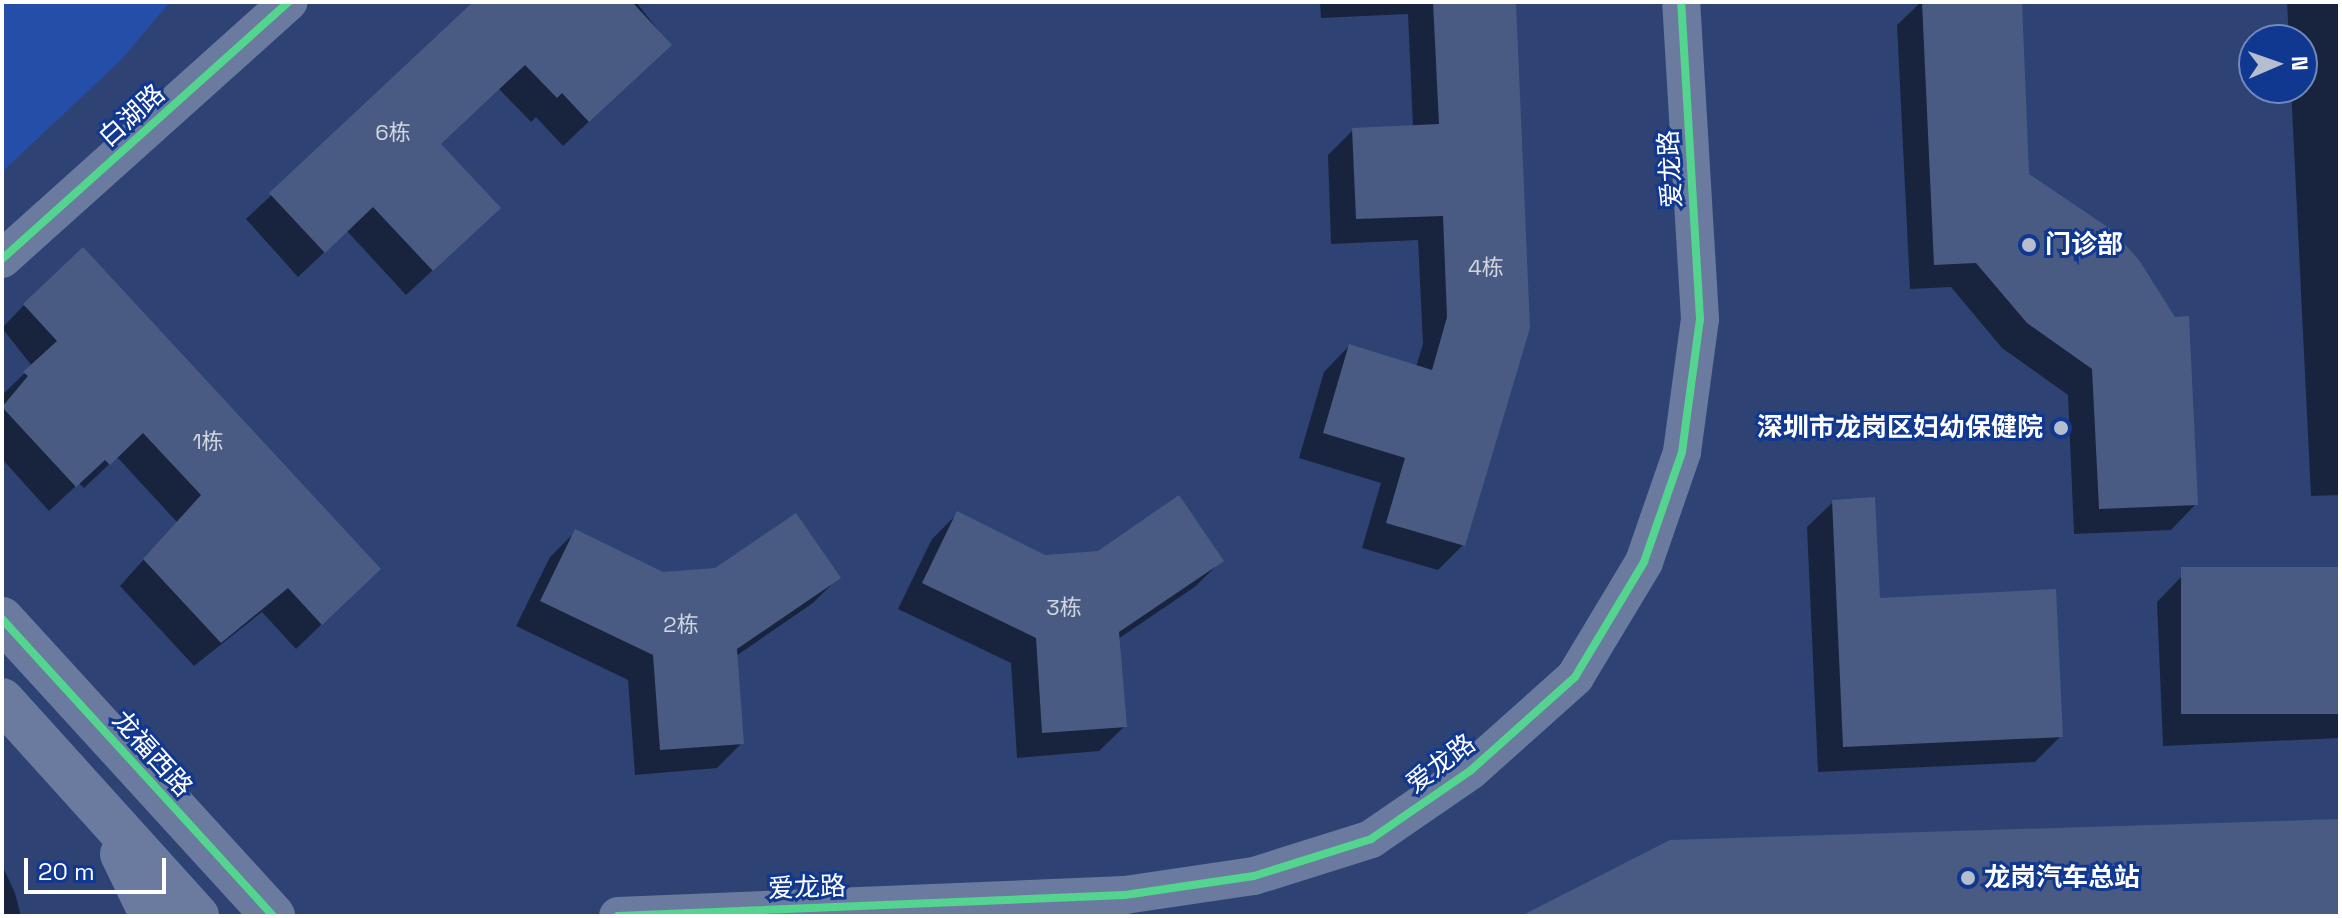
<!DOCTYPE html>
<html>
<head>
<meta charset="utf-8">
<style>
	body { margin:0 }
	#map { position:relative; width:2342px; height:918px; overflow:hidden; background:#2e4374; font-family:"Space Grotesk","Noto Sans SC",sans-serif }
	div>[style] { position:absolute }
	.green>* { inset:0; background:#244ea8 }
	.shadow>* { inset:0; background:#0007 }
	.building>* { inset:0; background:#495b82; transform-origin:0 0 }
	.minor>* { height:38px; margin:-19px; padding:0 19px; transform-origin:19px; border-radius:19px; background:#6a7b9f }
	.tertiary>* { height:44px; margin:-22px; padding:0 22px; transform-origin:22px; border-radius:22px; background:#6a7b9f }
	.cycleway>* { height:8px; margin:-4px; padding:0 4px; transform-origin:4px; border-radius:4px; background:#53d58f }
	.dots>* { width:22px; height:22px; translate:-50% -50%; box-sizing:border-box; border:4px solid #113891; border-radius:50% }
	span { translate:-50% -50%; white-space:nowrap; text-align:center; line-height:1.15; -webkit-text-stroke:6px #113891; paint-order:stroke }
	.number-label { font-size:22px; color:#d2d6e0 }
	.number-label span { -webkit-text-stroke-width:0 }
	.street-label { font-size:26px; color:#fff }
	.poi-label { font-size:26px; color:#fff; font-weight:700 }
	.left { translate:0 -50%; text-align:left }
	.right { translate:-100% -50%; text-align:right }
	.frame { position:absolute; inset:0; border:4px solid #fff; pointer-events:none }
	.north { position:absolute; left:2238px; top:24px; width:80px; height:80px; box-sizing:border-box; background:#113891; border:2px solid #7088bd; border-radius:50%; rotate:88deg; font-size:22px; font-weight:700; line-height:32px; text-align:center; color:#fff }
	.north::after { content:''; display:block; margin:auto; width:28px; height:36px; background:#b6bdce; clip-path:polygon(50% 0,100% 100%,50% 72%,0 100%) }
	.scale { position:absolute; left:24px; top:858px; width:142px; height:36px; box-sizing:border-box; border:4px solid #fff; border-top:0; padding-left:10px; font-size:24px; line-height:28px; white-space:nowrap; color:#fff; -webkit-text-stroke:6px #113891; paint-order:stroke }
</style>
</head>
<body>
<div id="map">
	<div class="green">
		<i style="clip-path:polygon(2px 2px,170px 2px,121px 60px,2px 172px)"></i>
	</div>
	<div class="shadow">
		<i style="clip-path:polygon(476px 2px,636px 2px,670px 45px,563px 146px,536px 117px,531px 122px,499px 89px,439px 145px,473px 233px,406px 295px,347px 231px,298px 277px,246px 219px)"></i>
		<i style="clip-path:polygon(1320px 2px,1514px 2px,1463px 545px,1438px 570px,1362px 548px,1381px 483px,1299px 458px,1324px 372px,1349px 346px,1416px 367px,1423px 344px,1418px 240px,1331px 244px,1328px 155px,1353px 130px,1413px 127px,1408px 14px,1321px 18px)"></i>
		<i style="clip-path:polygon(1921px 2px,2020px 2px,2027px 175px,2174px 319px,2196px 504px,2171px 530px,2074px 534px,2068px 395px,2002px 348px,1951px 287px,1910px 289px,1897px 25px)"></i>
		<i style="clip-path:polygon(2287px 2px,2340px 2px,2340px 495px,2311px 496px,2291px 88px,2302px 88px,2302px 40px,2289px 40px)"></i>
		<i style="clip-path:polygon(24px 305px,353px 594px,296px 649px,262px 612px,194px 666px,120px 586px,177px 522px,117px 457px,84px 488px,79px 483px,49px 511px,2px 459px,2px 395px,32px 366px,2px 328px)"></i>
		<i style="clip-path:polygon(1833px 502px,1878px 600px,2061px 736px,2035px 762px,1818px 772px,1807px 527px)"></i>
		<i style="clip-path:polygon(957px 514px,1045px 557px,1221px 561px,1196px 586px,1118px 639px,1125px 726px,1099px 751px,1017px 758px,1011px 663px,898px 609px,932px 539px)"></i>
		<i style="clip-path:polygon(575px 532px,663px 574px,838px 578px,813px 603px,736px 656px,742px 743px,717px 768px,635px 775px,628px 680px,516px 626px,550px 557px)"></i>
		<i style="clip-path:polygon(2340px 569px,2340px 738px,2163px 746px,2157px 602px,2182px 576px)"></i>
		<i style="clip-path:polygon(2px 865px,15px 893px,21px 916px,2px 916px)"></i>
	</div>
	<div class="building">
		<i style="clip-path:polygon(473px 2px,632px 2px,672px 45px,589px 122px,562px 93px,557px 98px,525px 65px,441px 144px,501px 208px,433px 271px,373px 207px,325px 253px,269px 193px)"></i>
		<i style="clip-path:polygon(1433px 2px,1516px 2px,1530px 328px,1465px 546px,1386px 523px,1405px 458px,1323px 433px,1349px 344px,1432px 370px,1447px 317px,1443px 216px,1356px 219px,1352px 128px,1439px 124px)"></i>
		<i style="clip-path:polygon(1922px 2px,2022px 2px,2029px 174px,2112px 230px,2139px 260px,2175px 317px,2189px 316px,2198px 505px,2099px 509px,2092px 369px,2027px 323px,1976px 263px,1934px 265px)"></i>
		<i style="clip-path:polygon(83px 247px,381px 569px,322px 625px,288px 588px,221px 643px,143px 559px,201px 495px,143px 433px,110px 465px,105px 460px,76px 487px,2px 407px,28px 376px,23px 372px,57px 341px,23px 304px)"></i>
		<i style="clip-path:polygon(1179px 495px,1224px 561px,1119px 632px,1127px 727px,1042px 733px,1036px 638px,922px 583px,957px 511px,1045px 555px,1098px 551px)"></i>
		<i style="clip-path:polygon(1875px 497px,1880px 598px,2056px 589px,2063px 737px,1843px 747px,1832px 500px)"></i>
		<i style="clip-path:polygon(796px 513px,841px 578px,737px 649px,744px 744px,660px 750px,653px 655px,540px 601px,575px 529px,663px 572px,715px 568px)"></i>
		<i style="left:2340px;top:567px;width:147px;height:159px;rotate:90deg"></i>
		<i style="clip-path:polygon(2340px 819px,2340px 916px,1521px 916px,1670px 840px)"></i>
	</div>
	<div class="minor">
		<i style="left:2px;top:259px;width:385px;rotate:-41.9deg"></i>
		<i style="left:618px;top:916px;width:507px;rotate:-2.37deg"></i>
		<i style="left:1125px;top:895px;width:130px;rotate:-8.4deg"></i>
		<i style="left:1254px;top:876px;width:123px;rotate:-17.5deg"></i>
		<i style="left:1371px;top:839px;width:120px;rotate:-34.5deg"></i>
		<i style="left:1470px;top:771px;width:141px;rotate:-41.8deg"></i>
		<i style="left:1575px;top:677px;width:134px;rotate:-59deg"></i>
		<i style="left:1644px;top:562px;width:116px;rotate:-70.9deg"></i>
		<i style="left:1682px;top:452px;width:134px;rotate:-82.3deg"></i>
		<i style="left:1700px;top:319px;width:318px;rotate:-93.4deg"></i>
	</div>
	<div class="tertiary">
		<i style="left:2px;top:619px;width:402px;rotate:47.6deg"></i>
		<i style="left:2px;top:700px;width:291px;rotate:47.9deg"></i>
		<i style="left:122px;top:854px;width:69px;rotate:64.2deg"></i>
	</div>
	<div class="cycleway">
		<i style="left:2px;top:259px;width:385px;rotate:-41.9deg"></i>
		<i style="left:2px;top:619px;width:402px;rotate:47.6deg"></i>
		<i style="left:618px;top:916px;width:507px;rotate:-2.37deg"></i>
		<i style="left:1125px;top:895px;width:130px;rotate:-8.4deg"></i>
		<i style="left:1254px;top:876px;width:123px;rotate:-17.5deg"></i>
		<i style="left:1371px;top:839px;width:120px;rotate:-34.5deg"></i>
		<i style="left:1470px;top:771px;width:141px;rotate:-41.8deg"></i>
		<i style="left:1575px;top:677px;width:134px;rotate:-59deg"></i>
		<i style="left:1644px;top:562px;width:116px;rotate:-70.9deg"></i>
		<i style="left:1682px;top:452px;width:134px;rotate:-82.3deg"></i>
		<i style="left:1700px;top:319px;width:318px;rotate:-93.4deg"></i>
	</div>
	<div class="dots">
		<i style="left:2029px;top:245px;background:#b6bdce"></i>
		<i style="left:2061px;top:428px;background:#b6bdce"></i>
		<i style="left:1968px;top:878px;background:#b6bdce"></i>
	</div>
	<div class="number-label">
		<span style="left:393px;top:133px">6栋</span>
		<span style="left:1486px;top:268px">4栋</span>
		<span style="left:208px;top:442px">1栋</span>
		<span style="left:1064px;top:608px">3栋</span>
		<span style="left:681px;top:625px">2栋</span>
	</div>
	<div class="street-label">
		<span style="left:132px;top:116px;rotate:-42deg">白湖路</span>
		<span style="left:1671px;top:169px;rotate:-93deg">爱龙路</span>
		<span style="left:152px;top:754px;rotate:48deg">龙福西路</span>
		<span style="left:1441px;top:764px;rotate:-37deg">爱龙路</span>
		<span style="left:807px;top:888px;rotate:-2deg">爱龙路</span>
	</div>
	<div class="poi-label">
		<span class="left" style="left:2045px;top:245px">门诊部</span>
		<span class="right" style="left:2043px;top:428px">深圳市龙岗区妇幼保健院</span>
		<span class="left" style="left:1984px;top:878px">龙岗汽车总站</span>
	</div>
	<div class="frame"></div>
	<div class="north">N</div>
	<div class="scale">20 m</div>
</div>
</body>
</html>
